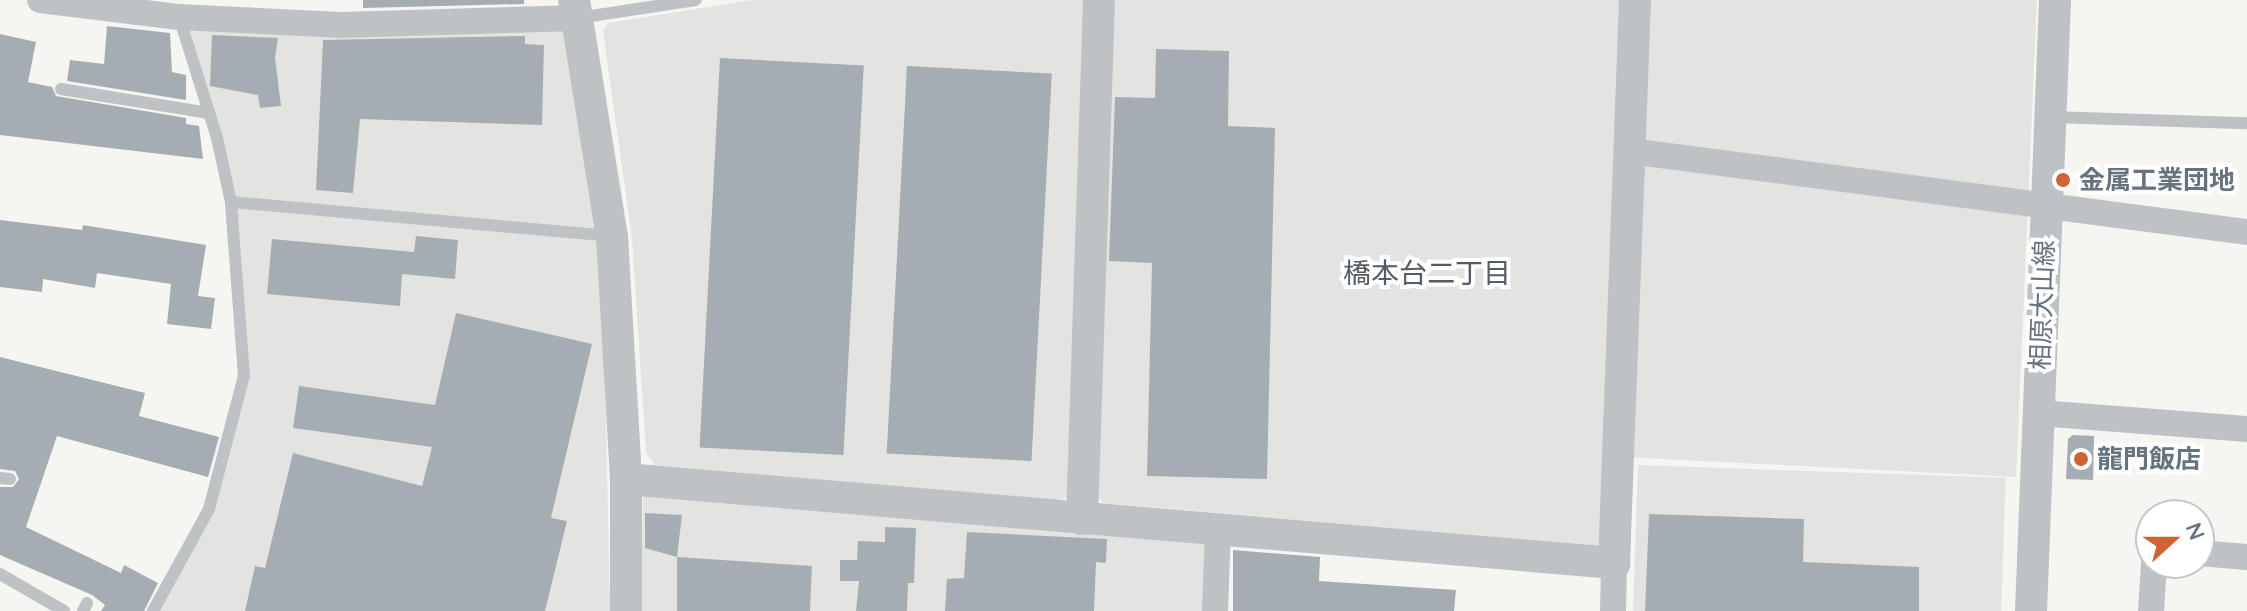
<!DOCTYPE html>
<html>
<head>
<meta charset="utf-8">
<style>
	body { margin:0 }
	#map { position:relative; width:2247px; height:611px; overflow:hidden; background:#f5f5f2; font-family:Quicksand,"Noto Sans JP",sans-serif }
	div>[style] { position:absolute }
	.built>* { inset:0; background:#e3e4e2; transform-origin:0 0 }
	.building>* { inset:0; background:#a6adb2; transform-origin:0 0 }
	.service>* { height:12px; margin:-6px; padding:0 6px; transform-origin:6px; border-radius:6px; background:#bec2c5 }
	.minor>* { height:26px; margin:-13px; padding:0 13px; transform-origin:13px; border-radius:13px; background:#bec2c5 }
	.tertiary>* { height:32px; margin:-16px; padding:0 16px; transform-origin:16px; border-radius:16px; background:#bec2c5 }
	.dots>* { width:22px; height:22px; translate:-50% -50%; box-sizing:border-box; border:4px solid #fff; border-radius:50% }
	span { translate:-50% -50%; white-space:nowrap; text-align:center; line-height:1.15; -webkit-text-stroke:8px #fff; paint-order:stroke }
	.poi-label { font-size:26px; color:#677480; font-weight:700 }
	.left { translate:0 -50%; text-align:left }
	.street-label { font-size:26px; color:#677480 }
	.neighbourhood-label { font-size:28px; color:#545d66 }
	.north { position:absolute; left:2135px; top:499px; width:80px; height:80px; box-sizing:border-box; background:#fff; border:2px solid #c2c7cc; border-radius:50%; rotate:69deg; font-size:22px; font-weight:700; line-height:32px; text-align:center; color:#677480 }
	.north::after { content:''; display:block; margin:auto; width:28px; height:36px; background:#d16236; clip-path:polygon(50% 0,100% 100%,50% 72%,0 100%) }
</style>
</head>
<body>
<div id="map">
	<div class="built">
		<i style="clip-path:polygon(752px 0,1085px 0,1071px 494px,1057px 503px,655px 465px,646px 453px,632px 239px,603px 31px,608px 23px)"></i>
		<i style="clip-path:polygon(1115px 0,2037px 0,2016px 477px,1604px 456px,1599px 546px,1104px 503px,1096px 495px)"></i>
		<i style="clip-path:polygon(179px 17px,578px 18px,604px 330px,610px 611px,153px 611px,209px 509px,244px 376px,231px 202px)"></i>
		<i style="left:1638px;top:465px;width:368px;height:146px;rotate:2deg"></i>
		<i style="clip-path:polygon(643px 495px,1210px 543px,1207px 611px,641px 611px)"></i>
	</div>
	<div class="building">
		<i style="clip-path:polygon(363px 0,524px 0,524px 4px,363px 8px)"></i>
		<i style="clip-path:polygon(107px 26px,170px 33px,172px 72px,186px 75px,186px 100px,67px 81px,70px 60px,104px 64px)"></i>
		<i style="clip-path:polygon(0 34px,36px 42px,28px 82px,52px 87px,56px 96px,186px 118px,186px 124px,199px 126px,203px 159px,0 135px)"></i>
		<i style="clip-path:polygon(212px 35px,278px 38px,275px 58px,281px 106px,260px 108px,258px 95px,210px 86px)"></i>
		<i style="clip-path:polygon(525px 36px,525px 44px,544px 45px,542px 125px,360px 119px,353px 193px,316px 190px,323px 40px)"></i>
		<i style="clip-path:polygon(1156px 49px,1229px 51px,1228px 126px,1275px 128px,1267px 479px,1147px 476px,1152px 263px,1109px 261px,1115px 97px,1155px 98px)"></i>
		<i style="left:720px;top:58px;width:144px;height:390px;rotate:3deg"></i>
		<i style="left:907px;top:66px;width:145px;height:388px;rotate:3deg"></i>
		<i style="clip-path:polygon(0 220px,82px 230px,83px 225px,206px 245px,198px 296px,215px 298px,211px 329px,167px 324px,171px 284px,97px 273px,95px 288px,43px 279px,42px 292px,0 287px)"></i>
		<i style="clip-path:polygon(416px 236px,458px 240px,455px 279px,402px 274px,400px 306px,267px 294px,272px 239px,414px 252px)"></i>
		<i style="clip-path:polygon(456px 313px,592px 344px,551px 518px,567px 521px,545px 611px,245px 611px,255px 566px,265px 568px,293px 453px,422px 486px,432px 447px,293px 428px,299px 386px,435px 405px)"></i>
		<i style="clip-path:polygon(0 357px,145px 393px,139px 416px,219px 437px,208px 477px,57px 436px,26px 527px,121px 573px,124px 565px,158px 583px,144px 611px,101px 611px,105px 605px,92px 595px,0 555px,0 487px,13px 487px,19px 479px,15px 471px,0 469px)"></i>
		<i style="clip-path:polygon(2073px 435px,2094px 436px,2093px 480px,2066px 479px,2068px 439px)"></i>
		<i style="clip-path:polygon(645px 513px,682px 515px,677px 557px,645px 548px)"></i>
		<i style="clip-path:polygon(1649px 514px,1804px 519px,1803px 562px,1919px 567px,1919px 611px,1645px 611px)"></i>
		<i style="clip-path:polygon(885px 527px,916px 528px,914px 583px,908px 583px,907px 611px,856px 611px,859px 581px,840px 581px,840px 560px,857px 560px,858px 541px,885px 542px)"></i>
		<i style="clip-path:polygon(967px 532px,1107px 539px,1106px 563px,1096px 562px,1094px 611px,945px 611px,947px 579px,964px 578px)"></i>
		<i style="clip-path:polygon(1233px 550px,1320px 557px,1319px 581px,1456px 590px,1454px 611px,1233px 611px)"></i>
		<i style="clip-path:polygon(677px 557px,812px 566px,810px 611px,677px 611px)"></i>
	</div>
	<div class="service">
		<i style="left:578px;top:18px;width:119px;rotate:-8.7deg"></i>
		<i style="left:61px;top:89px;width:150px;rotate:9.2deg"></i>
		<i style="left:2051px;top:117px;width:196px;rotate:1.8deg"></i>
		<i style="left:231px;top:202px;width:381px;rotate:5.1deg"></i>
		<i style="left:0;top:478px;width:10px;rotate:6deg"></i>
		<i style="left:0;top:574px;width:74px;rotate:30deg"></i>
		<i style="left:83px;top:611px;width:9px;rotate:-63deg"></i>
		<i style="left:153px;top:611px;width:116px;rotate:-61.2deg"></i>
		<i style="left:209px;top:509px;width:138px;rotate:-75.3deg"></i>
		<i style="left:244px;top:376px;width:174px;rotate:-94.3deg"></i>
		<i style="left:231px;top:202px;width:66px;rotate:-102.3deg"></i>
		<i style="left:217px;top:138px;width:127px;rotate:-107.4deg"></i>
	</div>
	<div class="minor">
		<i style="left:40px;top:0;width:140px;rotate:7deg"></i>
		<i style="left:179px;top:17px;width:161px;rotate:2.8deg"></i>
		<i style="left:340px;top:25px;width:238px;rotate:-1.7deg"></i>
		<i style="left:1630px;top:151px;width:622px;rotate:7.48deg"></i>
		<i style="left:2039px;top:413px;width:209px;rotate:4.4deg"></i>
		<i style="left:2199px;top:553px;width:48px;rotate:4.8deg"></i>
		<i style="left:1215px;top:611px;width:80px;rotate:-87.9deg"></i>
		<i style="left:1613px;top:611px;width:48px;rotate:-88.8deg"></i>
		<i style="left:2151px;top:611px;width:48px;rotate:-86.4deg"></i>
	</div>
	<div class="tertiary">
		<i style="left:574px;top:0;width:239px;rotate:80.9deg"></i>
		<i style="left:612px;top:236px;width:243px;rotate:86.7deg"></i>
		<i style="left:626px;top:479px;width:132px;rotate:90deg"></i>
		<i style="left:626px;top:479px;width:992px;rotate:4.86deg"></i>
		<i style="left:1614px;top:563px;width:563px;rotate:-87.86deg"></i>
		<i style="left:1082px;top:519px;width:519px;rotate:-88.12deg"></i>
		<i style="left:2031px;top:611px;width:611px;rotate:-87.75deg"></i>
	</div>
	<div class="dots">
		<i style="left:2063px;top:180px;background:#d16236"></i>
		<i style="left:2081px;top:459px;background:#d16236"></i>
	</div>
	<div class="poi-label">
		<span class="left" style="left:2079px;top:180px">金属工業団地</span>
		<span class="left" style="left:2097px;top:459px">龍門飯店</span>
	</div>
	<div class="street-label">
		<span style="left:2042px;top:305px;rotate:-88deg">相原大山線</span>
	</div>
	<div class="neighbourhood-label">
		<span style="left:1427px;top:273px">橋本台二丁目</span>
	</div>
	<div class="north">N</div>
</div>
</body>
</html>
